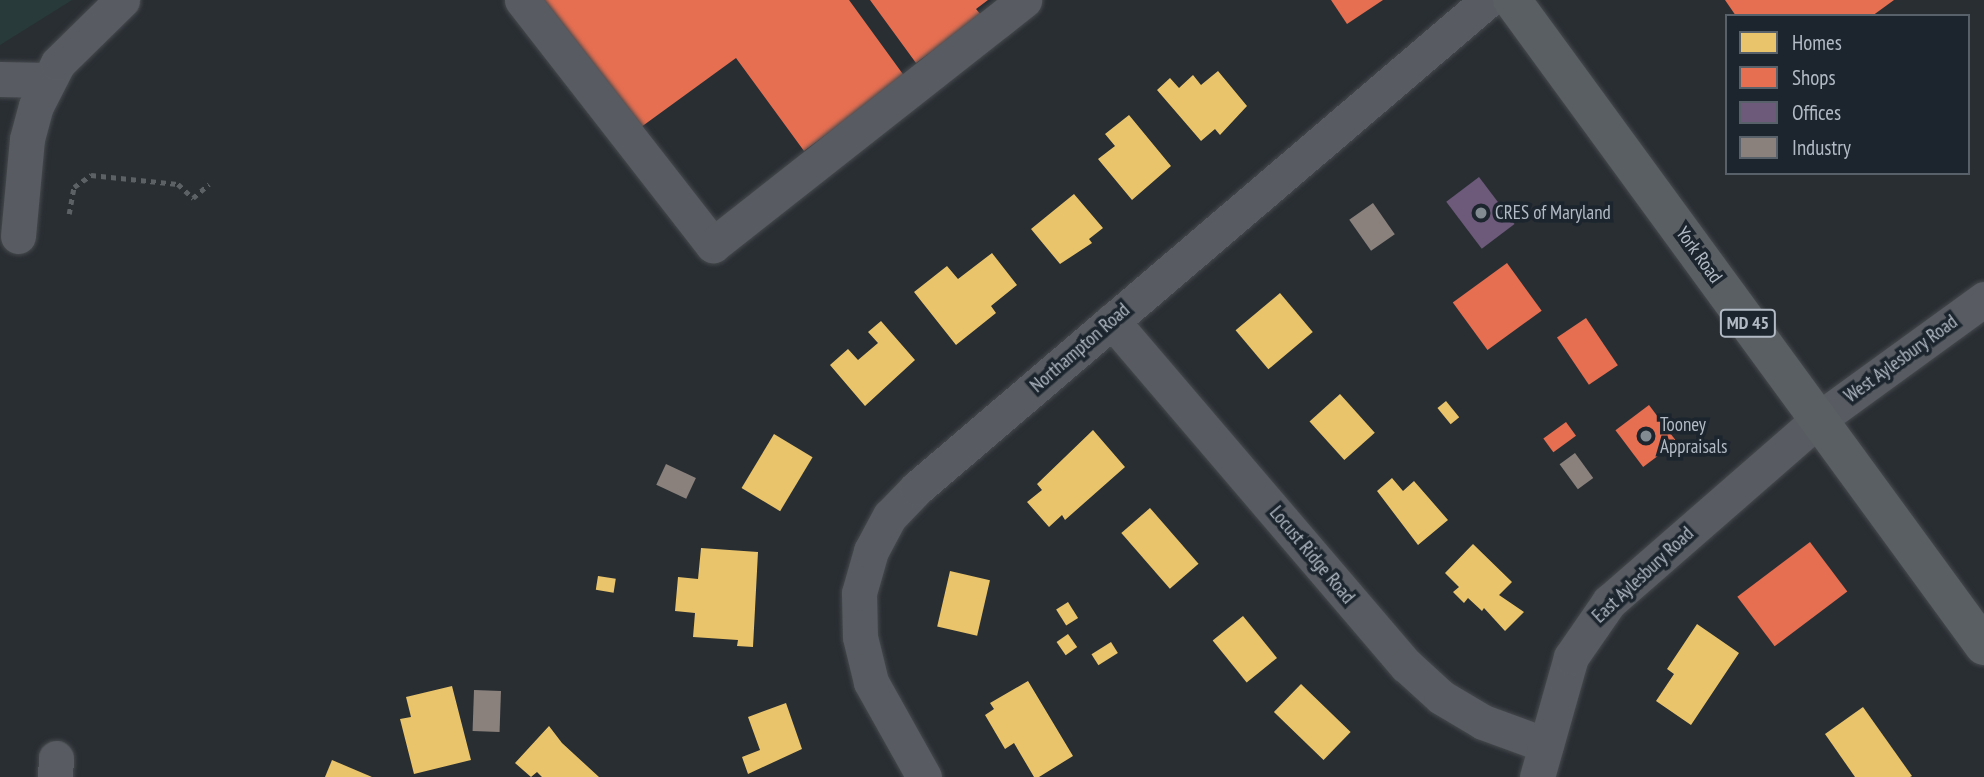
<!DOCTYPE html>
<html>
<head>
<meta charset="utf-8">
<style>
	body { margin:0 }
	#map { position:relative; width:1984px; height:777px; overflow:hidden; background:#292e33; font-family:"PT Sans Narrow",sans-serif }
	div>[style] { position:absolute }
	.green>* { inset:0; background:#283b3a }
	.homes>* { inset:0; background:#e9c46a; transform-origin:0 0 }
	.shops>* { inset:0; background:#e76f51; transform-origin:0 0 }
	.offices>* { inset:0; background:#6d597a; transform-origin:0 0 }
	.industry>* { inset:0; background:#8a817c; transform-origin:0 0 }
	.path>* { height:4.5px; margin-top:-2.25px; transform-origin:0; background:repeating-linear-gradient(90deg,#5c6166 0 5px,transparent 0 10px) }
	.roads { filter:drop-shadow(0 0 2px #464a4e) drop-shadow(0 0 2px #464a4e) }
	.minor>* { height:35px; margin:-17.5px; padding:0 17.5px; transform-origin:17.5px; border-radius:17.5px; background:#585c62 }
	.major>* { height:38px; margin:-19px; padding:0 19px; transform-origin:19px; border-radius:19px; background:#5a5f64 }
	.dots>* { width:19px; height:19px; translate:-50% -50%; box-sizing:border-box; border:4px solid #1c252e; border-radius:50% }
	span { translate:-50% -50%; white-space:nowrap; text-align:center; line-height:1.15; -webkit-text-stroke:7px #1c252e; paint-order:stroke }
	.shield-label span { padding:2px 5px; background:#1c252e; border:2px solid; border-radius:5px; -webkit-text-stroke-width:0 }
	.shield-label { font-size:18px; color:#b2bbc5; font-weight:700 }
	.poi-label { font-size:19px; color:#b2bbc5 }
	.left { translate:0 -50%; text-align:left }
	.street-label { font-size:19px; color:#b2bbc5 }
	.legend { position:absolute; left:1725px; top:14px; width:245px; height:161px; box-sizing:border-box; background:#1c252e; border:2px solid #58616a; margin:0; padding:9px 12px; list-style:none; font-size:21px; color:#b2bbc5 }
	.legend li { display:flex; align-items:center; gap:14px; height:35px }
	.legend b { width:35px; border:2px solid #58616a }
</style>
</head>
<body>
<div id="map">
	<div class="green">
		<i style="clip-path:polygon(0 0,72px 0,0 45px)"></i>
	</div>
	<div class="homes">
		<i style="clip-path:polygon(1218px 71px,1247px 106px,1220px 135px,1215px 129px,1201px 141px,1157px 90px,1170px 78px,1179px 88px,1193px 75px,1201px 85px)"></i>
		<i style="clip-path:polygon(1129px 115px,1171px 166px,1132px 200px,1098px 159px,1115px 146px,1105px 134px)"></i>
		<i style="clip-path:polygon(1074px 194px,1103px 228px,1089px 239px,1092px 243px,1060px 264px,1031px 229px)"></i>
		<i style="clip-path:polygon(992px 253px,1017px 285px,991px 306px,996px 313px,956px 345px,914px 292px,947px 266px,958px 279px)"></i>
		<i style="left:1280px;top:293px;width:51px;height:58px;rotate:50deg"></i>
		<i style="clip-path:polygon(881px 321px,915px 360px,865px 406px,830px 365px,848px 349px,858px 360px,878px 343px,868px 332px)"></i>
		<i style="left:1340px;top:394px;width:52px;height:41px;rotate:48deg"></i>
		<i style="left:1446px;top:401px;width:21px;height:11px;rotate:51deg"></i>
		<i style="clip-path:polygon(1093px 430px,1125px 467px,1065px 520px,1062px 515px,1049px 527px,1027px 502px,1042px 490px,1037px 484px)"></i>
		<i style="left:774px;top:434px;width:45px;height:63px;rotate:31deg"></i>
		<i style="clip-path:polygon(1392px 478px,1403px 491px,1414px 481px,1448px 520px,1418px 545px,1377px 491px)"></i>
		<i style="left:1150px;top:508px;width:74px;height:38px;rotate:49deg"></i>
		<i style="clip-path:polygon(1473px 544px,1512px 582px,1499px 595px,1524px 612px,1505px 631px,1484px 608px,1482px 611px,1468px 598px,1464px 603px,1453px 592px,1459px 587px,1445px 573px)"></i>
		<i style="clip-path:polygon(701px 548px,758px 552px,753px 647px,737px 646px,738px 640px,693px 637px,695px 613px,675px 611px,678px 577px,698px 579px)"></i>
		<i style="left:950px;top:571px;width:41px;height:57px;rotate:13deg"></i>
		<i style="left:598px;top:576px;width:18px;height:14px;rotate:9deg"></i>
		<i style="left:1068px;top:602px;width:19px;height:14px;rotate:58deg"></i>
		<i style="left:1243px;top:616px;width:54px;height:39px;rotate:51deg"></i>
		<i style="clip-path:polygon(1697px 624px,1739px 653px,1691px 725px,1656px 701px,1674px 674px,1667px 669px)"></i>
		<i style="left:1068px;top:634px;width:16px;height:14px;rotate:55deg"></i>
		<i style="left:1111px;top:642px;width:13px;height:23px;rotate:58deg"></i>
		<i style="clip-path:polygon(1028px 681px,1073px 756px,1039px 777px,1034px 777px,1014px 743px,1005px 749px,985px 715px,994px 709px,990px 703px)"></i>
		<i style="left:1301px;top:684px;width:69px;height:39px;rotate:44deg"></i>
		<i style="clip-path:polygon(452px 686px,471px 760px,414px 774px,400px 719px,411px 717px,406px 697px)"></i>
		<i style="clip-path:polygon(786px 703px,802px 749px,748px 774px,742px 757px,760px 750px,748px 717px)"></i>
		<i style="clip-path:polygon(1863px 707px,1912px 776px,1910px 777px,1855px 777px,1825px 734px)"></i>
		<i style="clip-path:polygon(549px 726px,562px 743px,599px 777px,542px 777px,537px 772px,531px 777px,515px 763px)"></i>
		<i style="clip-path:polygon(332px 760px,372px 777px,325px 777px)"></i>
	</div>
	<div class="shops">
		<i style="clip-path:polygon(542px 0,849px 0,905px 77px,804px 151px,736px 58px,637px 130px)"></i>
		<i style="clip-path:polygon(870px 0,988px 0,976px 9px,982px 16px,916px 63px)"></i>
		<i style="clip-path:polygon(1331px 0,1383px 0,1347px 24px)"></i>
		<i style="clip-path:polygon(1725px 0,1894px 0,1872px 16px,1736px 16px)"></i>
		<i style="left:1507px;top:263px;width:59px;height:67px;rotate:54deg"></i>
		<i style="left:1586px;top:318px;width:57px;height:35px;rotate:56deg"></i>
		<i style="left:1649px;top:405px;width:46px;height:42px;rotate:53deg"></i>
		<i style="left:1566px;top:422px;width:17px;height:28px;rotate:54deg"></i>
		<i style="left:1810px;top:542px;width:62px;height:91px;rotate:53deg"></i>
	</div>
	<div class="offices">
		<i style="left:1479px;top:177px;width:59px;height:41px;rotate:53deg"></i>
	</div>
	<div class="industry">
		<i style="left:1373px;top:203px;width:38px;height:29px;rotate:55deg"></i>
		<i style="left:1575px;top:453px;width:31px;height:19px;rotate:54deg"></i>
		<i style="left:666px;top:464px;width:33px;height:23px;rotate:25deg"></i>
		<i style="left:474px;top:690px;width:27px;height:41px;rotate:2deg"></i>
	</div>
	<div class="path">
		<i style="left:69px;top:214px;width:27px;rotate:-80deg"></i>
		<i style="left:74px;top:187px;width:21px;rotate:-35deg"></i>
		<i style="left:91px;top:175px;width:87px;rotate:5.9deg"></i>
		<i style="left:178px;top:184px;width:21px;rotate:43deg"></i>
		<i style="left:193px;top:198px;width:21px;rotate:-41deg"></i>
	</div>
	<div class="roads">
		<div class="minor">
			<i style="left:522px;top:0;width:311px;rotate:52.1deg"></i>
			<i style="left:713px;top:245px;width:396px;rotate:-38.2deg"></i>
			<i style="left:0;top:79px;width:48px;rotate:1.2deg"></i>
			<i style="left:18px;top:236px;width:97px;rotate:-84.7deg"></i>
			<i style="left:27px;top:139px;width:34px;rotate:-75deg"></i>
			<i style="left:36px;top:106px;width:48px;rotate:-62.9deg"></i>
			<i style="left:58px;top:63px;width:90px;rotate:-44.5deg"></i>
			<i style="left:1112px;top:321px;width:453px;rotate:49.5deg"></i>
			<i style="left:1406px;top:665px;width:47px;rotate:42.4deg"></i>
			<i style="left:1441px;top:697px;width:49px;rotate:30.8deg"></i>
			<i style="left:1483px;top:722px;width:67px;rotate:20.1deg"></i>
			<i style="left:55px;top:777px;width:19px;rotate:-87deg"></i>
			<i style="left:924px;top:777px;width:109px;rotate:-119.2deg"></i>
			<i style="left:871px;top:682px;width:46px;rotate:-103.7deg"></i>
			<i style="left:860px;top:637px;width:44px;rotate:-91.3deg"></i>
			<i style="left:859px;top:593px;width:44px;rotate:-74.1deg"></i>
			<i style="left:871px;top:551px;width:40px;rotate:-62deg"></i>
			<i style="left:890px;top:516px;width:39px;rotate:-46deg"></i>
			<i style="left:917px;top:488px;width:751px;rotate:-40.52deg"></i>
			<i style="left:1537px;top:777px;width:125px;rotate:-74.2deg"></i>
			<i style="left:1571px;top:657px;width:67px;rotate:-55.4deg"></i>
			<i style="left:1609px;top:602px;width:279px;rotate:-41.1deg"></i>
			<i style="left:1819px;top:419px;width:204px;rotate:-36deg"></i>
		</div>
		<div class="major">
			<i style="left:1512px;top:0;width:800px;rotate:53.85deg"></i>
		</div>
	</div>
	<div class="dots">
		<i style="left:1481px;top:213px;background:#828a92"></i>
		<i style="left:1646px;top:436px;background:#828a92"></i>
	</div>
	<div class="shield-label">
		<span style="left:1748px;top:323px">MD 45</span>
	</div>
	<div class="poi-label">
		<span class="left" style="left:1495px;top:213px">CRES of Maryland</span>
		<span class="left" style="left:1660px;top:436px">Tooney<br>Appraisals</span>
	</div>
	<div class="street-label">
		<span style="left:1699px;top:255px;rotate:54deg">York Road</span>
		<span style="left:1080px;top:348px;rotate:-41deg">Northampton Road</span>
		<span style="left:1901px;top:359px;rotate:-36deg">West Aylesbury Road</span>
		<span style="left:1312px;top:555px;rotate:50deg">Locust Ridge Road</span>
		<span style="left:1643px;top:575px;rotate:-43deg">East Aylesbury Road</span>
	</div>
	<ul class="legend">
	<li><b style="height:19px;background:#e9c46a"></b>Homes</li>
	<li><b style="height:19px;background:#e76f51"></b>Shops</li>
	<li><b style="height:19px;background:#6d597a"></b>Offices</li>
	<li><b style="height:19px;background:#8a817c"></b>Industry</li>
	</ul>
</div>
</body>
</html>
